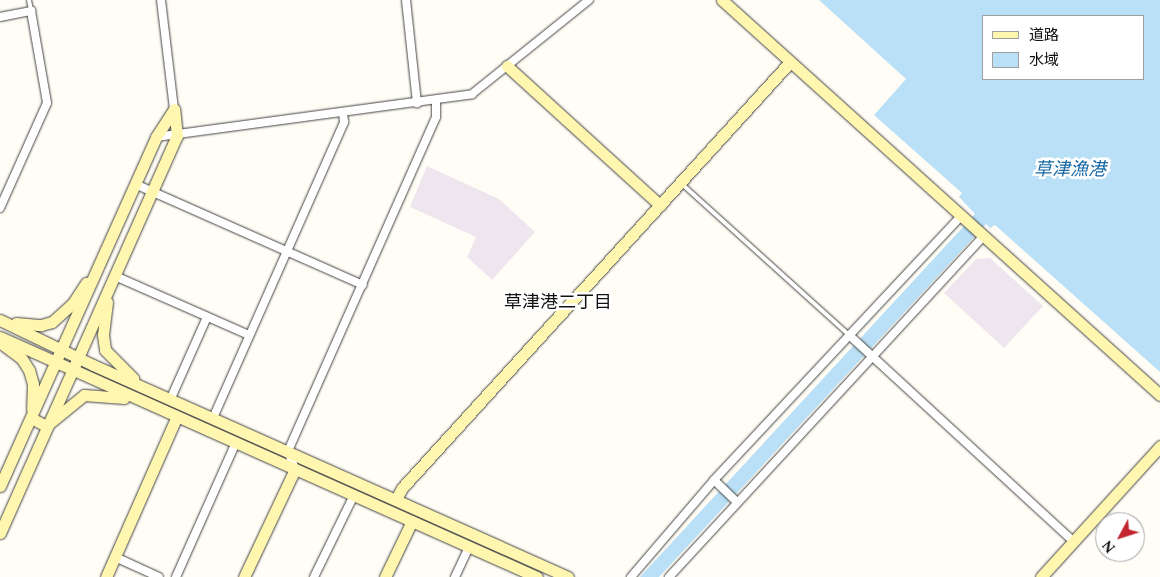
<!DOCTYPE html>
<html>
<head>
<meta charset="utf-8">
<style>
	body { margin:0 }
	#map { position:relative; width:1160px; height:577px; overflow:hidden; background:#fffdf5; font-family:Spectral,"Noto Sans JP",serif }
	div>[style] { position:absolute }
	.industrial>* { inset:0; background:#eee6ef }
	.water>* { inset:0; background:#b9e0f7 }
	.roads { filter:drop-shadow(0 0 1px #444) drop-shadow(0 0 1px #444) }
	.lane>* { height:4px; margin:-2px; padding:0 2px; transform-origin:2px; border-radius:2px; background:#fff }
	.street>* { height:8px; margin:-4px; padding:0 4px; transform-origin:4px; border-radius:4px; background:#fff }
	.secondary>* { height:11px; margin:-5.5px; padding:0 5.5px; transform-origin:5.5px; border-radius:5.5px; background:#fff6b0 }
	span { translate:-50% -50%; white-space:nowrap; text-align:center; line-height:1.15; -webkit-text-stroke:5px #fff; paint-order:stroke }
	.water-label { font-size:18px; color:#1768a6; font-style:italic }
	.neighbourhood-label { font-size:18px; color:#111 }
	.legend { position:absolute; left:982px; top:15px; width:162px; height:65px; box-sizing:border-box; background:#fff; border:1px solid #a0a0a0; margin:0; padding:6px 9px; list-style:none; font-size:15px; color:#111 }
	.legend li { display:flex; align-items:center; gap:10px; height:25px }
	.legend b { width:25px; border:1px solid #a0a0a0 }
	.north { position:absolute; left:1095px; top:512px; width:50px; height:50px; box-sizing:border-box; background:#fff; border:1px solid #a0a0a0; border-radius:50%; rotate:230deg; font-size:14px; font-weight:700; line-height:20px; text-align:center; color:#111 }
	.north::after { content:''; display:block; margin:auto; width:18px; height:22px; background:#c4262e; clip-path:polygon(50% 0,100% 100%,50% 72%,0 100%) }
</style>
</head>
<body>
<div id="map">
	<div class="industrial">
		<i style="clip-path:polygon(427px 166px,499px 199px,535px 232px,492px 280px,467px 257px,476px 237px,410px 207px)"></i>
		<i style="clip-path:polygon(990px 258px,1043px 306px,1004px 348px,944px 293px,976px 259px)"></i>
	</div>
	<div class="water">
		<i style="clip-path:polygon(evenodd,819px 0,1160px 0,1160px 372px,995px 225px,990px 228px,986px 224px,659px 577px,640px 577px,975px 214px,959px 197px,962px 193px,874px 115px,906px 79px,819px 0,984px 16px,1144px 16px,1144px 79px,984px 79px,984px 16px)"></i>
	</div>
	<div class="roads">
		<div class="lane">
			<i style="left:29px;top:0;width:10px;rotate:79deg"></i>
			<i style="left:682px;top:184px;width:225px;rotate:42.1deg"></i>
		</div>
		<div class="street">
			<i style="left:161px;top:0;width:110px;rotate:83.2deg"></i>
			<i style="left:406px;top:0;width:104px;rotate:83.9deg"></i>
			<i style="left:0;top:17px;width:32px;rotate:-11deg"></i>
			<i style="left:31px;top:11px;width:93px;rotate:80.1deg"></i>
			<i style="left:47px;top:103px;width:115px;rotate:114.1deg"></i>
			<i style="left:156px;top:137px;width:319px;rotate:-7.7deg"></i>
			<i style="left:472px;top:94px;width:150px;rotate:-38.8deg"></i>
			<i style="left:135px;top:184px;width:249px;rotate:23.9deg"></i>
			<i style="left:115px;top:276px;width:146px;rotate:23.8deg"></i>
			<i style="left:849px;top:335px;width:306px;rotate:42.6deg"></i>
			<i style="left:171px;top:398px;width:89px;rotate:-66deg"></i>
			<i style="left:213px;top:418px;width:324px;rotate:-66.1deg"></i>
			<i style="left:344px;top:122px;width:9px;rotate:-96deg"></i>
			<i style="left:295px;top:469px;width:19px;rotate:-111deg"></i>
			<i style="left:288px;top:451px;width:365px;rotate:-66.1deg"></i>
			<i style="left:436px;top:117px;width:17px;rotate:-90deg"></i>
			<i style="left:714px;top:480px;width:32px;rotate:44deg"></i>
			<i style="left:115px;top:557px;width:48px;rotate:24.4deg"></i>
			<i style="left:176px;top:577px;width:148px;rotate:-66deg"></i>
			<i style="left:314px;top:577px;width:91px;rotate:-64deg"></i>
			<i style="left:455px;top:577px;width:33px;rotate:-65deg"></i>
			<i style="left:631px;top:577px;width:128px;rotate:-49.4deg"></i>
			<i style="left:714px;top:480px;width:362px;rotate:-46.9deg"></i>
			<i style="left:669px;top:577px;width:464px;rotate:-47.3deg"></i>
		</div>
		<div class="secondary">
			<i style="left:722px;top:0;width:590px;rotate:42.04deg"></i>
			<i style="left:507px;top:66px;width:207px;rotate:42.3deg"></i>
			<i style="left:107px;top:302px;width:33px;rotate:97deg"></i>
			<i style="left:103px;top:335px;width:15px;rotate:82deg"></i>
			<i style="left:105px;top:350px;width:40px;rotate:45deg"></i>
			<i style="left:0;top:320px;width:103px;rotate:25.8deg"></i>
			<i style="left:93px;top:365px;width:520px;rotate:24.05deg"></i>
			<i style="left:16px;top:323px;width:25px;rotate:5deg"></i>
			<i style="left:41px;top:325px;width:11px;rotate:-15deg"></i>
			<i style="left:52px;top:322px;width:28px;rotate:-42deg"></i>
			<i style="left:73px;top:303px;width:24px;rotate:-57deg"></i>
			<i style="left:0;top:337px;width:588px;rotate:24.08deg"></i>
			<i style="left:1px;top:343px;width:26px;rotate:37deg"></i>
			<i style="left:22px;top:359px;width:13px;rotate:58deg"></i>
			<i style="left:29px;top:370px;width:15px;rotate:74deg"></i>
			<i style="left:33px;top:384px;width:25px;rotate:92deg"></i>
			<i style="left:31px;top:418px;width:17px;rotate:28deg"></i>
			<i style="left:46px;top:426px;width:49px;rotate:-39.2deg"></i>
			<i style="left:84px;top:395px;width:40px;rotate:4.3deg"></i>
			<i style="left:0;top:486px;width:382px;rotate:-65.9deg"></i>
			<i style="left:156px;top:137px;width:33px;rotate:-57deg"></i>
			<i style="left:396px;top:499px;width:13px;rotate:-61deg"></i>
			<i style="left:402px;top:488px;width:576px;rotate:-47.67deg"></i>
			<i style="left:0;top:533px;width:435px;rotate:-66deg"></i>
			<i style="left:177px;top:136px;width:27px;rotate:-96deg"></i>
			<i style="left:106px;top:577px;width:174px;rotate:-66.2deg"></i>
			<i style="left:244px;top:577px;width:119px;rotate:-64.7deg"></i>
			<i style="left:385px;top:577px;width:62px;rotate:-64.3deg"></i>
			<i style="left:1041px;top:577px;width:177px;rotate:-47.7deg"></i>
		</div>
	</div>
	<div class="water-label">
		<span style="left:1070px;top:170px">草津漁港</span>
	</div>
	<div class="neighbourhood-label">
		<span style="left:558px;top:303px">草津港二丁目</span>
	</div>
	<ul class="legend">
	<li><b style="height:6px;background:#fff6b0"></b>道路</li>
	<li><b style="height:14px;background:#b9e0f7"></b>水域</li>
	</ul>
	<div class="north">N</div>
</div>
</body>
</html>
